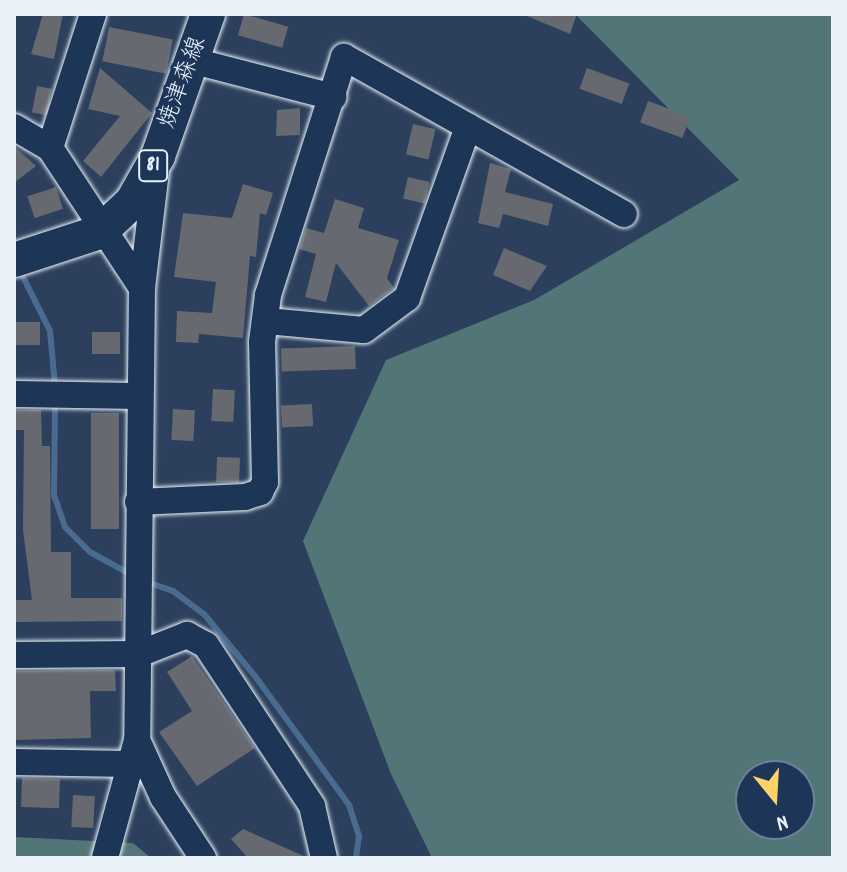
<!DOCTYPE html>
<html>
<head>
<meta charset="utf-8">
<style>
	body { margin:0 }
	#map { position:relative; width:847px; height:872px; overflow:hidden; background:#2c3f5c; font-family:Dekko,"Klee One",sans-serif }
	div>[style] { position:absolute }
	.green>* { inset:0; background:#527678 }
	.stream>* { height:6px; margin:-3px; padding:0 3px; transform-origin:3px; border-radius:3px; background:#4a6b90 }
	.building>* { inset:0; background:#666970; transform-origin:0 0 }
	.roads { filter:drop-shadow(0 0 2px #e8f1f8) drop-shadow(0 0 2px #e8f1f8) }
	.minor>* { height:26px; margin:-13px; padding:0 13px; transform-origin:13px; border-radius:13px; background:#1d3557 }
	.major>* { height:34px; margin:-17px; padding:0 17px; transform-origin:17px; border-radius:17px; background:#1d3557 }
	span { translate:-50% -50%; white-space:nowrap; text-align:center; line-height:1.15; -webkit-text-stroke:6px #1d3557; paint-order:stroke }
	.shield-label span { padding:2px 6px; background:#1d3557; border:2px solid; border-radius:6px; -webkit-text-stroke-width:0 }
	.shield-label { font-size:22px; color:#e8f1f8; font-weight:700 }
	.street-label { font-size:24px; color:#e8f1f8 }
	.frame { position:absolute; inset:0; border:16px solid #e8f1f8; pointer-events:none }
	.north { position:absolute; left:735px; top:760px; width:80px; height:80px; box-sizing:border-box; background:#1d3557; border:2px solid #6e8097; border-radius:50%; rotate:162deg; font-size:22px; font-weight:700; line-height:32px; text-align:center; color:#e8f1f8 }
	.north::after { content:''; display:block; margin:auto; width:28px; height:36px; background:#ffd166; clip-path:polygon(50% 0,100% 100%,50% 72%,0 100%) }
</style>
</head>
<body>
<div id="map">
	<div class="green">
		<i style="clip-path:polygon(evenodd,575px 14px,833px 14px,833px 858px,432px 858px,391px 774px,303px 541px,386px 360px,534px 300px,739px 180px,575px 14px,751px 776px,799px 776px,799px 824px,751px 824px,751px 776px)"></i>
		<i style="clip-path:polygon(14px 837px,133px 843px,151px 858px,14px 858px)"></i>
	</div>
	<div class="stream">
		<i style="left:19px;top:269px;width:69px;rotate:63.4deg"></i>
		<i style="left:50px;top:331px;width:55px;rotate:84.8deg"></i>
		<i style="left:55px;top:401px;width:94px;rotate:90.6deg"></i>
		<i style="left:54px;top:495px;width:34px;rotate:71deg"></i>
		<i style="left:65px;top:527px;width:35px;rotate:45deg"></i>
		<i style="left:90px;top:552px;width:46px;rotate:28.8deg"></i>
		<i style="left:144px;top:581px;width:31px;rotate:19deg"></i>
		<i style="left:173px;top:591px;width:39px;rotate:37deg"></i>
		<i style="left:204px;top:614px;width:80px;rotate:50.6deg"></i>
		<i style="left:255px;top:676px;width:160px;rotate:53.9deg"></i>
		<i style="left:349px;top:805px;width:33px;rotate:72deg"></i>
		<i style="left:359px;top:836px;width:22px;rotate:98deg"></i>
	</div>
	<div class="building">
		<i style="clip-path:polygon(43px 14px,63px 14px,54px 59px,31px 54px)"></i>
		<i style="left:244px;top:14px;width:46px;height:22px;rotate:16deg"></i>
		<i style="clip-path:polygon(522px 14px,577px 14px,570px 34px)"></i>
		<i style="left:109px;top:27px;width:65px;height:35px;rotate:11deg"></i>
		<i style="clip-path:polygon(100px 68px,152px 113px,101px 177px,83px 161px,120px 116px,88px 109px)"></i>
		<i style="left:587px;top:68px;width:45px;height:22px;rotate:20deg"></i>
		<i style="left:37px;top:86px;width:15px;height:27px;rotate:11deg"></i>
		<i style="left:648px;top:101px;width:45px;height:23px;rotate:20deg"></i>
		<i style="clip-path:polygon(300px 108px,300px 135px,276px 136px,277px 110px)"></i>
		<i style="left:413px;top:124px;width:23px;height:31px;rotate:13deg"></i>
		<i style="clip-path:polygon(14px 146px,36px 166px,14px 183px)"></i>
		<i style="clip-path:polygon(490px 163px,511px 169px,505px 192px,553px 204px,548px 226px,503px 214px,499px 228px,478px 223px)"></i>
		<i style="left:408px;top:177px;width:22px;height:22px;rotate:13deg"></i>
		<i style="clip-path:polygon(243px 184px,273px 193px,266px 215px,260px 213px,256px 257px,250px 256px,243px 338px,199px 334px,198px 343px,176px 342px,177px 311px,212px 313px,216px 282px,174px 277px,183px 213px,232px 218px)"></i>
		<i style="left:56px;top:187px;width:23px;height:30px;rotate:72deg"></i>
		<i style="clip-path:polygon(335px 199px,364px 208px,358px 228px,399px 240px,387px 278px,394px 288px,369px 306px,336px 263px,326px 302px,305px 297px,316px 254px,299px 249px,306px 228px,324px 233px)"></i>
		<i style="clip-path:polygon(504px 248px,547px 266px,530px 291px,493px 275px)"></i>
		<i style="left:14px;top:322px;width:26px;height:23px"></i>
		<i style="left:92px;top:332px;width:28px;height:22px"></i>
		<i style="left:355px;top:346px;width:23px;height:74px;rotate:88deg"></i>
		<i style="left:213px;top:389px;width:22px;height:32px;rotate:3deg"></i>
		<i style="left:312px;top:404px;width:22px;height:31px;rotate:87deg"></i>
		<i style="left:173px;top:409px;width:22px;height:31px;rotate:3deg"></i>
		<i style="clip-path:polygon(14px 410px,41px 410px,42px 446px,50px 446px,51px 552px,71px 552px,71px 598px,122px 598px,122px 621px,14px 622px,14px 600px,32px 600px,23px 530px,24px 430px,14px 430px)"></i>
		<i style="left:91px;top:413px;width:28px;height:116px"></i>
		<i style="left:217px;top:457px;width:23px;height:25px;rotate:2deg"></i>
		<i style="clip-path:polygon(192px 656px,255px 748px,197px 786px,159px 732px,192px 711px,167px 672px)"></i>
		<i style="clip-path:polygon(115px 670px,116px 691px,90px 691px,91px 738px,14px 740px,14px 671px)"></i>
		<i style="left:22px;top:778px;width:38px;height:29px;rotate:2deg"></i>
		<i style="left:73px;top:795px;width:22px;height:32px;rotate:3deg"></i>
		<i style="clip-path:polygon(243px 829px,308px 858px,248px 858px,231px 839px)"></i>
	</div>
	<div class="roads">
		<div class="minor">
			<i style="left:194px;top:61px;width:144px;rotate:14.5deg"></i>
			<i style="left:14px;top:127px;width:42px;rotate:30.3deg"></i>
			<i style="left:50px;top:148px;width:168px;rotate:56.7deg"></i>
			<i style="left:142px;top:288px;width:452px;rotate:90.6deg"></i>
			<i style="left:137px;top:740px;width:122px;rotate:105.2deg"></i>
			<i style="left:50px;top:148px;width:141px;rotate:-72.2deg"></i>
			<i style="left:142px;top:288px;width:118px;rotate:-83.2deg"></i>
			<i style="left:267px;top:321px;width:97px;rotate:5.3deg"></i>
			<i style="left:364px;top:330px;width:54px;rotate:-36.7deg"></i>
			<i style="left:407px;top:298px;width:182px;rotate:-70.4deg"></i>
			<i style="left:14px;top:394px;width:125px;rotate:0.9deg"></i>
			<i style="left:138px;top:502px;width:107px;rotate:-2.7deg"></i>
			<i style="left:245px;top:497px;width:16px;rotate:-18deg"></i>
			<i style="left:260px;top:492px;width:11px;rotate:-63deg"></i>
			<i style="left:265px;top:482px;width:140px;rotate:-91.2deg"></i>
			<i style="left:262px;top:342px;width:47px;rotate:-82.7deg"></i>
			<i style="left:268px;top:295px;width:250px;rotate:-72.3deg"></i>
			<i style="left:344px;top:57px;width:321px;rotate:29.3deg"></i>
			<i style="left:14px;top:655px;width:125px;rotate:-0.5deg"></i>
			<i style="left:139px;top:654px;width:52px;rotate:-21.6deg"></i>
			<i style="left:187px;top:635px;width:21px;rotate:28deg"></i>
			<i style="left:206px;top:645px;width:193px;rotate:56.6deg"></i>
			<i style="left:312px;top:806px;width:53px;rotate:77deg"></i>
			<i style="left:137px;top:740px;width:63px;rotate:65.5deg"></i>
			<i style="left:163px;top:797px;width:73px;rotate:56.7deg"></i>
			<i style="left:14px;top:762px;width:115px;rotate:1deg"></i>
		</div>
		<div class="major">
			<i style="left:14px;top:260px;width:90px;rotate:-18deg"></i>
			<i style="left:100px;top:232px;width:44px;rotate:-43.2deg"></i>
			<i style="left:132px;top:202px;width:53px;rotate:-60.5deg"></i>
			<i style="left:158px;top:156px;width:151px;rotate:-70.6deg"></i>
		</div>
	</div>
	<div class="shield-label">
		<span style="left:153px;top:166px">81</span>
	</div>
	<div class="street-label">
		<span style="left:184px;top:83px;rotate:-70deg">焼津森線</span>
	</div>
	<div class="frame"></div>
	<div class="north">N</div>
</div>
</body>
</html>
